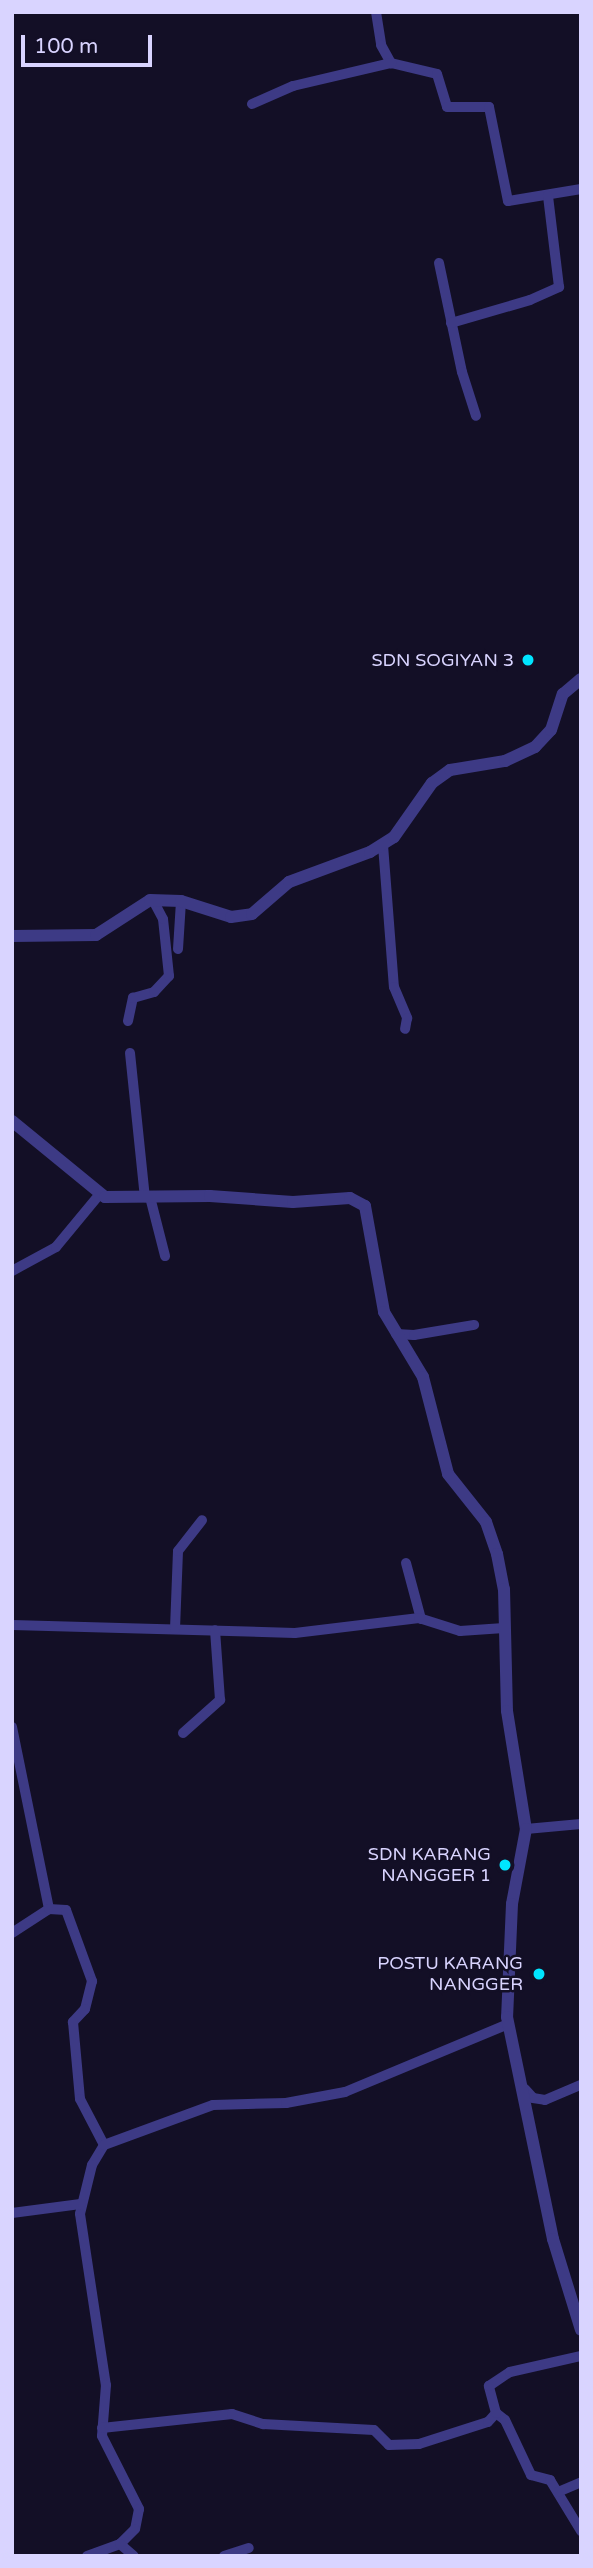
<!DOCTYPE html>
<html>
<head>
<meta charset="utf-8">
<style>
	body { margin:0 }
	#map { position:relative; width:593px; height:2568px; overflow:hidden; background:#130f26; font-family:"Varela Round",sans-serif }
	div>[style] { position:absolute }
	.minor>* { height:10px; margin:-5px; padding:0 5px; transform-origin:5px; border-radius:5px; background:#3d3a85 }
	.tertiary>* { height:12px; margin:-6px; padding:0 6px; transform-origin:6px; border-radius:6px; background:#3d3a85 }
	.dots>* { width:19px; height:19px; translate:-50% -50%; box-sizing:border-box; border:4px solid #130f26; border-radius:50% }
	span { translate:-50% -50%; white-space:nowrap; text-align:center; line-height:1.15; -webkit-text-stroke:5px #130f26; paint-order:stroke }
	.poi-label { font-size:18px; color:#d9d4ff }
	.right { translate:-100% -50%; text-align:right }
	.frame { position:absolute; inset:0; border:14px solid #d9d4ff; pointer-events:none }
	.scale { position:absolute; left:21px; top:35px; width:131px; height:32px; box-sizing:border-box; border:4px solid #d9d4ff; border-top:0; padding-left:9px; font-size:21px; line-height:24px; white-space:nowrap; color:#d9d4ff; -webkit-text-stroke:5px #130f26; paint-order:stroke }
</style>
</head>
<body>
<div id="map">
	<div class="minor">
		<i style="left:376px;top:12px;width:33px;rotate:81deg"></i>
		<i style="left:381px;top:45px;width:21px;rotate:61deg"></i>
		<i style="left:391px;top:63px;width:47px;rotate:13.4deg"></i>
		<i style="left:437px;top:74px;width:34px;rotate:73deg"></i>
		<i style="left:447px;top:107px;width:42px"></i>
		<i style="left:489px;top:107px;width:96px;rotate:78.6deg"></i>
		<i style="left:508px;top:201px;width:74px;rotate:-9.3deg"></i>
		<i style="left:252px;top:104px;width:45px;rotate:-23.7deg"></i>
		<i style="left:293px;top:86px;width:101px;rotate:-13.2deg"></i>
		<i style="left:439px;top:263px;width:111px;rotate:78.1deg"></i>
		<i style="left:462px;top:372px;width:46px;rotate:72.3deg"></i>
		<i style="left:451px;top:323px;width:82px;rotate:-16.2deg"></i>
		<i style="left:530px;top:300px;width:32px;rotate:-24deg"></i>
		<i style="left:559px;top:287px;width:92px;rotate:-96.9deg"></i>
		<i style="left:383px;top:845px;width:142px;rotate:85.6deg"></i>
		<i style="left:394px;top:987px;width:34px;rotate:67deg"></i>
		<i style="left:407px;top:1018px;width:11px;rotate:100deg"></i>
		<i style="left:178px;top:949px;width:48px;rotate:-86.4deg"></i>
		<i style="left:128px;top:1021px;width:24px;rotate:-78deg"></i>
		<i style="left:133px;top:998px;width:22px;rotate:-16deg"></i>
		<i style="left:154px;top:992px;width:22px;rotate:-47deg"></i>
		<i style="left:169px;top:976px;width:57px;rotate:-96deg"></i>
		<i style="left:163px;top:919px;width:21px;rotate:-118deg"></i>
		<i style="left:130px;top:1053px;width:145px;rotate:84.1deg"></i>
		<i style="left:150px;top:1197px;width:61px;rotate:75.7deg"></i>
		<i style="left:12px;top:1271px;width:50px;rotate:-28.6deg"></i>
		<i style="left:56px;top:1247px;width:67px;rotate:-50.4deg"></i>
		<i style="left:396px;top:1334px;width:18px;rotate:3deg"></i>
		<i style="left:414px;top:1335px;width:61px;rotate:-9.5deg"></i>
		<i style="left:406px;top:1563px;width:58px;rotate:75deg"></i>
		<i style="left:12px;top:1625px;width:283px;rotate:1.6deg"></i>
		<i style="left:295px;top:1633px;width:125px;rotate:-6.9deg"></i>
		<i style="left:419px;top:1618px;width:43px;rotate:17.6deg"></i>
		<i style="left:460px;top:1631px;width:44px;rotate:-3.9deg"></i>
		<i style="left:175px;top:1629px;width:78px;rotate:-87.8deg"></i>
		<i style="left:178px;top:1551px;width:39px;rotate:-52deg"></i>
		<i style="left:12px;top:1727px;width:186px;rotate:78.5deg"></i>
		<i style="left:183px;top:1733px;width:50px;rotate:-41.7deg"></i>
		<i style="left:220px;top:1700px;width:70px;rotate:-94.1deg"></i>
		<i style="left:526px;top:1829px;width:55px;rotate:-5.2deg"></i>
		<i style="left:12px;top:1933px;width:44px;rotate:-33deg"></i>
		<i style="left:49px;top:1909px;width:17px;rotate:3deg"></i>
		<i style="left:66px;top:1910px;width:76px;rotate:69.9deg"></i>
		<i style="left:92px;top:1981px;width:29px;rotate:104deg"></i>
		<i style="left:85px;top:2009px;width:18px;rotate:133deg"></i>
		<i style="left:73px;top:2022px;width:77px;rotate:84.8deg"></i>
		<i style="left:80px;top:2099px;width:52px;rotate:62.4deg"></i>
		<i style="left:104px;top:2145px;width:23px;rotate:121deg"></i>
		<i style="left:92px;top:2165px;width:50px;rotate:103.8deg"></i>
		<i style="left:80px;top:2214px;width:173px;rotate:81.4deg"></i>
		<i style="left:106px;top:2385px;width:51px;rotate:94.5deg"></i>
		<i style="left:102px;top:2436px;width:82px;rotate:63.1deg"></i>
		<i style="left:139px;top:2509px;width:20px;rotate:101deg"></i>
		<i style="left:135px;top:2529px;width:21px;rotate:135deg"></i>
		<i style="left:120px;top:2544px;width:35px;rotate:160deg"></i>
		<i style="left:525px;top:2089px;width:12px;rotate:48deg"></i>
		<i style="left:533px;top:2098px;width:12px;rotate:9deg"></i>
		<i style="left:545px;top:2100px;width:39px;rotate:-23deg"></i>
		<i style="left:104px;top:2145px;width:116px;rotate:-20.2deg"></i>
		<i style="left:213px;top:2105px;width:73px;rotate:-1.6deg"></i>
		<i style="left:286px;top:2103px;width:60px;rotate:-10.6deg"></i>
		<i style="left:345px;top:2092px;width:177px;rotate:-22.6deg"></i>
		<i style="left:12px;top:2213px;width:69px;rotate:-7.5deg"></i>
		<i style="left:496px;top:2413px;width:11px;rotate:38deg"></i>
		<i style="left:505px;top:2420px;width:61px;rotate:64.7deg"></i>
		<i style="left:531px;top:2475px;width:20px;rotate:15deg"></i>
		<i style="left:550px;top:2480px;width:60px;rotate:58.7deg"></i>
		<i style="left:102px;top:2428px;width:131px;rotate:-6.1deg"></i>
		<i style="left:232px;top:2414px;width:33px;rotate:18deg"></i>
		<i style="left:263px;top:2424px;width:111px;rotate:3.1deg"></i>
		<i style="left:374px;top:2430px;width:21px;rotate:45deg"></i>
		<i style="left:389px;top:2445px;width:30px;rotate:-2deg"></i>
		<i style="left:419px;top:2444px;width:72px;rotate:-17.7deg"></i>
		<i style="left:488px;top:2422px;width:12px;rotate:-48deg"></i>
		<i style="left:496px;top:2413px;width:28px;rotate:-105deg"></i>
		<i style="left:489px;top:2386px;width:25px;rotate:-34deg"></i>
		<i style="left:510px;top:2372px;width:73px;rotate:-12.7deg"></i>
		<i style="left:558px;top:2492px;width:25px;rotate:-23deg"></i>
		<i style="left:120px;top:2544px;width:18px;rotate:41deg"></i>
		<i style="left:224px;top:2556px;width:26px;rotate:-18deg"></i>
	</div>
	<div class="tertiary">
		<i style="left:12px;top:936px;width:84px;rotate:-0.7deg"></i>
		<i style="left:96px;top:935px;width:64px;rotate:-32.9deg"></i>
		<i style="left:150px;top:900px;width:31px;rotate:2deg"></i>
		<i style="left:181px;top:901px;width:52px;rotate:17.7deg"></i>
		<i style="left:231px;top:917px;width:21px;rotate:-8deg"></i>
		<i style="left:252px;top:914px;width:49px;rotate:-40.9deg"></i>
		<i style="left:289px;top:882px;width:86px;rotate:-20.3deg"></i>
		<i style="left:370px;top:852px;width:28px;rotate:-32deg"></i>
		<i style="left:394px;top:837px;width:66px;rotate:-54.9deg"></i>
		<i style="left:432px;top:783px;width:22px;rotate:-36deg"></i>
		<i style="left:450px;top:770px;width:56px;rotate:-9.3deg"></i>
		<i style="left:505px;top:761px;width:33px;rotate:-25deg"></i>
		<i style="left:535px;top:747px;width:23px;rotate:-47deg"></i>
		<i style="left:551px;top:730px;width:38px;rotate:-72deg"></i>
		<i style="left:563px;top:694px;width:23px;rotate:-40deg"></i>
		<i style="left:12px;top:1121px;width:120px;rotate:39.3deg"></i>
		<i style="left:105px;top:1197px;width:105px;rotate:-0.5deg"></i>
		<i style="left:210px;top:1196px;width:83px;rotate:4.1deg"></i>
		<i style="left:293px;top:1202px;width:57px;rotate:-4deg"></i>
		<i style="left:350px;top:1198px;width:17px;rotate:28deg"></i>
		<i style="left:365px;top:1206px;width:108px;rotate:79.8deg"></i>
		<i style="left:384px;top:1312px;width:76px;rotate:59deg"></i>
		<i style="left:423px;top:1377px;width:100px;rotate:75.5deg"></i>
		<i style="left:448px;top:1474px;width:61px;rotate:51.6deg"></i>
		<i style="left:486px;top:1522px;width:34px;rotate:71deg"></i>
		<i style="left:497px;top:1554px;width:36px;rotate:79deg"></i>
		<i style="left:504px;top:1589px;width:122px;rotate:88.6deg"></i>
		<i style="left:507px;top:1711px;width:120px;rotate:80.9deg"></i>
		<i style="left:526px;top:1829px;width:76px;rotate:100.6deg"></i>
		<i style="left:512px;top:1904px;width:113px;rotate:92.5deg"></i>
		<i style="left:507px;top:2017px;width:227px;rotate:78.3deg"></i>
		<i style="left:553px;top:2239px;width:95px;rotate:72.9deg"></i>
	</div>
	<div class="dots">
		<i style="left:528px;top:660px;background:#00e5ff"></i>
		<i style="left:505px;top:1865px;background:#00e5ff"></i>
		<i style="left:539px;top:1974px;background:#00e5ff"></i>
	</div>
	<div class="poi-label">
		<span class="right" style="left:514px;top:660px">SDN SOGIYAN 3</span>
		<span class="right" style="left:491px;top:1865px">SDN KARANG<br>NANGGER 1</span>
		<span class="right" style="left:523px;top:1974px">POSTU KARANG<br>NANGGER</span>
	</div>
	<div class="frame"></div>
	<div class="scale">100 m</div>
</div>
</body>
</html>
